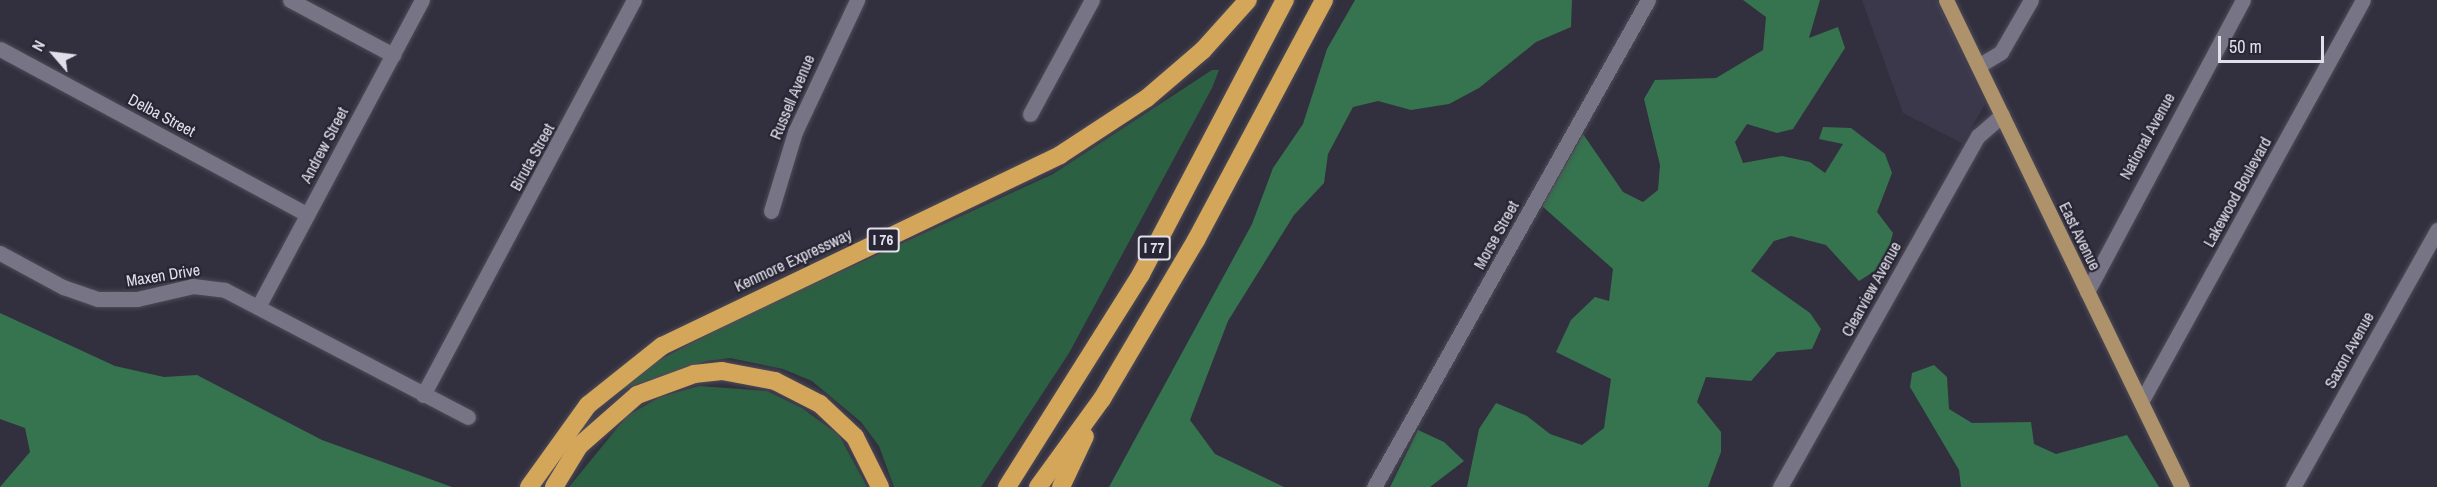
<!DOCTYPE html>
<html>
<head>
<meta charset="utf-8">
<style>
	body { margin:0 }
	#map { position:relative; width:2437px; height:487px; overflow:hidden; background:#32303e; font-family:"Archivo Narrow",sans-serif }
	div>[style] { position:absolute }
	.built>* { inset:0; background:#3b384c }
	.green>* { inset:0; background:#2b6142 }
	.forest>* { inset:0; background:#36734f }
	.roads { filter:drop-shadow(0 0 2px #4e4b58) drop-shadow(0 0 2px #4e4b58) }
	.minor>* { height:15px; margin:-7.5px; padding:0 7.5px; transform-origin:7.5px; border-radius:7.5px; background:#767485 }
	.major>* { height:15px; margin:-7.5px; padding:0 7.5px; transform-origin:7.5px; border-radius:7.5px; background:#ae926b }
	.highway>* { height:18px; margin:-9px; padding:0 9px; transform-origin:9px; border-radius:9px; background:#d4a659 }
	span { translate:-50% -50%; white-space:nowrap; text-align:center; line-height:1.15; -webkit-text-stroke:4.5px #282634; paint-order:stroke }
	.shield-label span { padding:2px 4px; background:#282634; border:2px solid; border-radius:4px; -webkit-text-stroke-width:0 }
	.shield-label { font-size:15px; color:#e1e0ea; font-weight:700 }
	.street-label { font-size:16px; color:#e1e0ea }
	.north { position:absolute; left:24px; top:24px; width:60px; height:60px; -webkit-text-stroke:4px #282634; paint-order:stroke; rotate:298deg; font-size:16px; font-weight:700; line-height:24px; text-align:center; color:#e1e0ea }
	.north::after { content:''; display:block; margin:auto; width:21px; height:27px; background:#e1e0ea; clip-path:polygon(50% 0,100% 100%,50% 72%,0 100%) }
	.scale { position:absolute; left:2218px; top:36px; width:106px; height:27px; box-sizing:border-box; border:3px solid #e1e0ea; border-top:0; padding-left:8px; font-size:18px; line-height:21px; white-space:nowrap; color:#e1e0ea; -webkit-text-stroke:4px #282634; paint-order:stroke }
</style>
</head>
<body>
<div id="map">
	<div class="built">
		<i style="clip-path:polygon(1862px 0,1937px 0,1985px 104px,1962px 143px,1903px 113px)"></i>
	</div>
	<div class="green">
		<i style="clip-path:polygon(1212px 70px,1219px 70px,1212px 88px,1069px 353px,981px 487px,894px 487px,879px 446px,861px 422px,812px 381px,783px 369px,730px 358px,706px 361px,618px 391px,652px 364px,735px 320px,1053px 174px)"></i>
		<i style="clip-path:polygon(699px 386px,767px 391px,802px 408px,839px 435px,867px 487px,569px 487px,627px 416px,660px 397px)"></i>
	</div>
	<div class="forest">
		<i style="clip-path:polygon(1355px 0,1572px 0,1571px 27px,1536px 42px,1479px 88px,1449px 104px,1411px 110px,1378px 101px,1353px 107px,1328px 154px,1324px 183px,1294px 215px,1228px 321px,1190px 420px,1215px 454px,1284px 487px,1109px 487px,1252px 224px,1273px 168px,1303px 124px,1327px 49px)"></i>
		<i style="clip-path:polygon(1743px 0,1820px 0,1809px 38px,1838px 27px,1845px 48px,1793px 129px,1777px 133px,1747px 124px,1735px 142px,1743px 163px,1782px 156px,1810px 162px,1825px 173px,1843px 144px,1819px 139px,1823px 127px,1851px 128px,1885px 154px,1892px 173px,1877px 212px,1893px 233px,1884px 265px,1859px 281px,1826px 245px,1791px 236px,1774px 241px,1751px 271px,1810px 313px,1821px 329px,1812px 349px,1777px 352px,1751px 381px,1706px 377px,1697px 402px,1721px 432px,1721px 452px,1708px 487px,1467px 487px,1479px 429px,1496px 403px,1527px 416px,1550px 434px,1582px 445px,1604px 428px,1611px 379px,1556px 352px,1571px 320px,1595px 297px,1609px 301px,1613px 269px,1542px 206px,1583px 134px,1623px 192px,1643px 202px,1658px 190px,1660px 165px,1644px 99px,1655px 80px,1716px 78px,1763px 50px,1766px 17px)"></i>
		<i style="clip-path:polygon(0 313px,115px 366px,164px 377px,197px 375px,322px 440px,452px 487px,0 487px,30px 452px,25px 428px,0 419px)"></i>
		<i style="clip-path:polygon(1934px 365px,1947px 377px,1949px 409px,1972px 423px,2031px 422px,2034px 444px,2056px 454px,2127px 435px,2159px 487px,1961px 487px,1959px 470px,1910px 387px,1912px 373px)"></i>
		<i style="clip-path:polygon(1418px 430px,1444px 442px,1464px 461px,1430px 487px,1390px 487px)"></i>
	</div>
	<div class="roads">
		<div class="minor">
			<i style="left:290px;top:0;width:117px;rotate:28.1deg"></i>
			<i style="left:0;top:49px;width:349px;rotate:28.3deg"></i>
			<i style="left:1978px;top:66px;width:27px;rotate:-31deg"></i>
			<i style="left:2001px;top:52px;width:60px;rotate:-60deg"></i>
			<i style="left:1030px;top:114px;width:130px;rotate:-61.5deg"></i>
			<i style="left:771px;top:211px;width:83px;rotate:-73.1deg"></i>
			<i style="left:795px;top:132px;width:146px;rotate:-64.8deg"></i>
			<i style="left:0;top:253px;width:72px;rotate:28.4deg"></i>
			<i style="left:63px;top:287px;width:37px;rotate:19deg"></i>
			<i style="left:98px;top:299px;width:39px"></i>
			<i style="left:137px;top:299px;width:57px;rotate:-13.1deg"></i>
			<i style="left:193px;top:286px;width:32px;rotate:7deg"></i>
			<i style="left:225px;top:290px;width:274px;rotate:27.6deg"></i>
			<i style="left:2087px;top:292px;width:331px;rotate:-61.9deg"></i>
			<i style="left:258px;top:307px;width:348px;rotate:-61.9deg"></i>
			<i style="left:423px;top:395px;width:448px;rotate:-61.9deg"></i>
			<i style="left:2141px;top:402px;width:459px;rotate:-61.1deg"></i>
			<i style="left:1374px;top:487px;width:559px;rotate:-60.64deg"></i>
			<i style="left:1780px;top:487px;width:403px;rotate:-60.6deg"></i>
			<i style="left:1978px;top:136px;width:32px;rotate:-41deg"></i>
			<i style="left:2293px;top:487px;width:295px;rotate:-60.7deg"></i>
		</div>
		<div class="major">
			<i style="left:1946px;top:0;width:541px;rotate:64.15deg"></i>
		</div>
		<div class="highway">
			<i style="left:529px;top:487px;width:101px;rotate:-54.3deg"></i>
			<i style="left:588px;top:405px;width:95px;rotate:-38.6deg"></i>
			<i style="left:662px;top:346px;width:441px;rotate:-25.6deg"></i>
			<i style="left:1060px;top:155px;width:104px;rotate:-33.2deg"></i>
			<i style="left:1147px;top:98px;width:74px;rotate:-40.6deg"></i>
			<i style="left:1203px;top:50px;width:67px;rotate:-48deg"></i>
			<i style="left:554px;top:487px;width:48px;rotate:-58.6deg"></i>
			<i style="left:579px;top:446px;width:77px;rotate:-41.3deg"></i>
			<i style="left:637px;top:395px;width:61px;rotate:-20.2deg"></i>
			<i style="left:694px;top:374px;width:28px;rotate:-6deg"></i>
			<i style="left:722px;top:371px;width:54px;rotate:10.7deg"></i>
			<i style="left:775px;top:381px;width:51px;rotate:27.1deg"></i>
			<i style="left:820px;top:404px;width:48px;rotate:43.3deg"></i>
			<i style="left:855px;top:437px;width:56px;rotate:63.4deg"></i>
			<i style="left:1007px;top:487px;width:252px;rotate:-57.8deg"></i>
			<i style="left:1141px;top:274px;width:310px;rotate:-62.3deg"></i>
			<i style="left:1038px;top:487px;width:109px;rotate:-54deg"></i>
			<i style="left:1102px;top:399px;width:185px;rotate:-59.4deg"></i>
			<i style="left:1196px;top:240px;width:272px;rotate:-61.9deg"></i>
			<i style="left:1061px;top:487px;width:56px;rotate:-64.8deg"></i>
		</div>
	</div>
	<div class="shield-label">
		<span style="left:883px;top:240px">I 76</span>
		<span style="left:1154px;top:248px">I 77</span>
	</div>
	<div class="street-label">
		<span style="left:792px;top:97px;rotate:-67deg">Russell Avenue</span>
		<span style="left:162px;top:115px;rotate:28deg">Delba Street</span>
		<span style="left:2147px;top:136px;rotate:-61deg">National Avenue</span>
		<span style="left:324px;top:145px;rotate:-62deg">Andrew Street</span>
		<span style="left:532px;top:157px;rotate:-61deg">Biruta Street</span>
		<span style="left:2237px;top:192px;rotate:-61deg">Lakewood Boulevard</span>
		<span style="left:1496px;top:235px;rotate:-61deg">Morse Street</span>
		<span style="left:2080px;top:236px;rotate:64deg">East Avenue</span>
		<span style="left:793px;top:260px;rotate:-25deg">Kenmore Expressway</span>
		<span style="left:163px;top:275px;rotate:-9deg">Maxen Drive</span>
		<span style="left:1871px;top:289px;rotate:-61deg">Clearview Avenue</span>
		<span style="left:2349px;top:350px;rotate:-61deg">Saxon Avenue</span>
	</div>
	<div class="north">N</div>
	<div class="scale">50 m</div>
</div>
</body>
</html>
